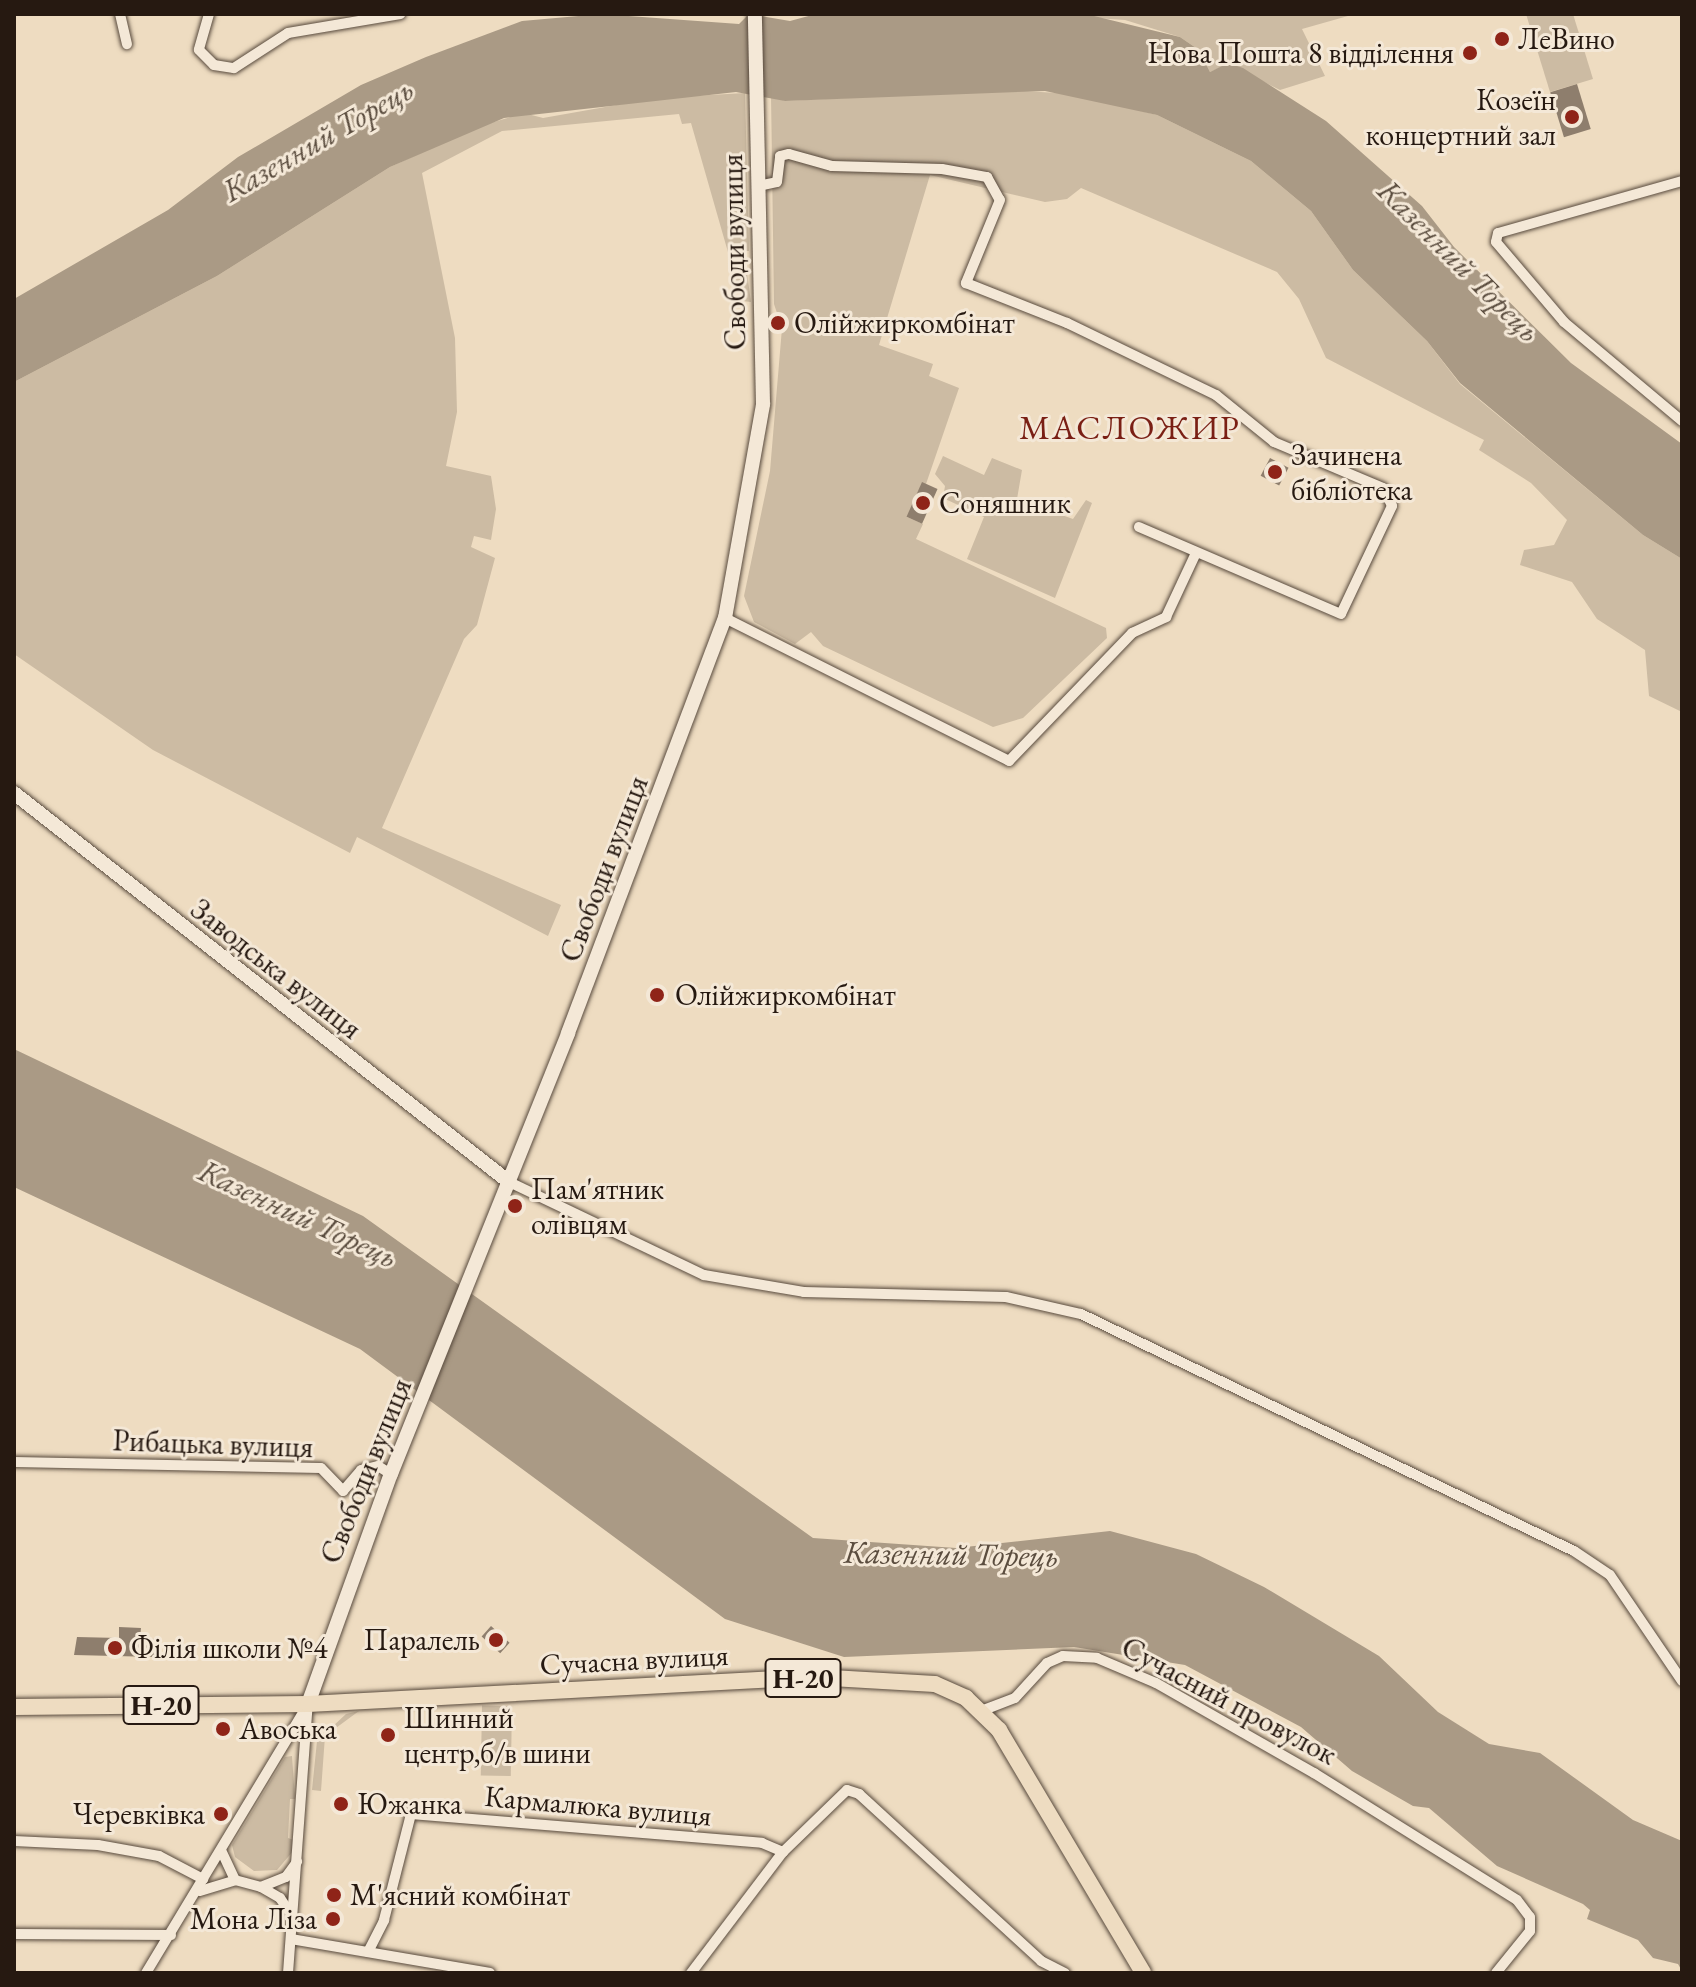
<!DOCTYPE html>
<html>
<head>
<meta charset="utf-8">
<style>
	body { margin:0 }
	#map { position:relative; width:1696px; height:1987px; overflow:hidden; background:#eedcc1; font-family:"EB Garamond",serif }
	div>[style] { position:absolute }
	.green>* { inset:0; background:#ccbba3; transform-origin:0 0 }
	.water>* { inset:0; background:#aa9a85 }
	.building>* { inset:0; background:#8e7e6d; transform-origin:0 0 }
	.roads { filter:drop-shadow(0 0 2px #584a3d) drop-shadow(0 0 2px #584a3d) }
	.street>* { height:10px; margin:-5px; padding:0 5px; transform-origin:5px; border-radius:5px; background:#f4e8d7 }
	.secondary>* { height:14px; margin:-7px; padding:0 7px; transform-origin:7px; border-radius:7px; background:#f4e8d7 }
	.primary>* { height:16px; margin:-8px; padding:0 8px; transform-origin:8px; border-radius:8px; background:#eedcc1 }
	.dots>* { width:22px; height:22px; translate:-50% -50%; box-sizing:border-box; border:4px solid #f4e8d7; border-radius:50% }
	span { translate:-50% -50%; white-space:nowrap; text-align:center; line-height:1.15; -webkit-text-stroke:6px #f4e8d7; paint-order:stroke }
	.shield-label span { padding:2px 6px; background:#f4e8d7; border:2px solid; border-radius:6px; -webkit-text-stroke-width:0 }
	.shield-label { font-size:28px; color:#261911; font-weight:700 }
	.poi-label { font-size:30px; color:#261911 }
	.left { translate:0 -50%; text-align:left }
	.right { translate:-100% -50%; text-align:right }
	.street-label { font-size:30px; color:#261911 }
	.water-label { font-size:32px; color:#5b4d3f; font-style:italic }
	.quarter-label { font-size:34px; color:#7a1f14; letter-spacing:2px }
	.frame { position:absolute; inset:0; border:16px solid #261911; pointer-events:none }
</style>
</head>
<body>
<div id="map">
	<div class="green">
		<i style="clip-path:polygon(1034px 14px,1355px 14px,1302px 29px,1325px 76px,1280px 90px,1228px 64px,1210px 72px,1199px 50px,1180px 37px,1125px 20px)"></i>
		<i style="clip-path:polygon(1526px 14px,1573px 14px,1593px 79px,1550px 92px)"></i>
		<i style="clip-path:polygon(1010px 90px,1074px 94px,1157px 115px,1251px 161px,1311px 211px,1353px 270px,1427px 341px,1460px 384px,1643px 535px,1682px 559px,1682px 712px,1649px 696px,1645px 650px,1597px 619px,1572px 582px,1520px 565px,1524px 550px,1554px 545px,1567px 520px,1531px 483px,1479px 450px,1484px 440px,1326px 358px,1299px 299px,1277px 272px,1081px 188px,1067px 199px,1045px 202px,930px 175px,879px 345px,933px 364px,929px 376px,959px 388px,926px 484px,907px 517px,923px 524px,916px 539px,1106px 628px,1107px 638px,1023px 718px,993px 727px,823px 646px,811px 632px,795px 644px,754px 622px,744px 596px,770px 471px,782px 328px,774px 304px,771px 94px,785px 101px)"></i>
		<i style="clip-path:polygon(745px 93px,749px 251px,744px 251px,751px 302px,742px 301px,691px 123px,682px 124px,679px 114px,502px 131px,422px 173px,455px 338px,457px 412px,446px 466px,491px 476px,496px 509px,491px 540px,474px 536px,471px 547px,495px 558px,477px 625px,464px 639px,382px 828px,561px 905px,548px 936px,357px 837px,350px 853px,153px 750px,14px 654px,14px 382px,217px 276px,390px 167px,480px 126px,524px 113px,543px 118px,656px 98px)"></i>
		<i style="clip-path:polygon(943px 456px,984px 475px,992px 458px,1022px 470px,1017px 499px,1073px 519px,1086px 500px,1092px 503px,1055px 598px,967px 559px,984px 517px,943px 498px,945px 486px,935px 474px)"></i>
		<i style="left:512px;top:1706px;width:70px;height:30px;rotate:91deg"></i>
		<i style="clip-path:polygon(359px 1711px,325px 1736px,321px 1791px,312px 1790px,317px 1741px,346px 1714px)"></i>
		<i style="clip-path:polygon(292px 1756px,295px 1799px,290px 1799px,288px 1838px,294px 1840px,294px 1850px,277px 1870px,254px 1871px,235px 1857px,232px 1845px,285px 1757px)"></i>
	</div>
	<div class="water">
		<i style="clip-path:polygon(601px 14px,739px 24px,749px 14px,790px 21px,816px 14px,1090px 15px,1180px 37px,1199px 50px,1210px 72px,1228px 63px,1243px 68px,1326px 121px,1422px 206px,1454px 247px,1571px 363px,1682px 444px,1682px 559px,1643px 535px,1460px 383px,1427px 341px,1353px 270px,1311px 211px,1251px 161px,1157px 115px,1045px 91px,785px 101px,736px 92px,504px 118px,390px 167px,217px 276px,14px 382px,14px 299px,168px 210px,238px 157px,361px 85px,426px 57px,522px 21px)"></i>
		<i style="clip-path:polygon(14px 1049px,363px 1216px,813px 1538px,956px 1548px,1110px 1531px,1196px 1554px,1264px 1587px,1379px 1656px,1438px 1712px,1489px 1744px,1540px 1753px,1633px 1820px,1682px 1841px,1682px 1971px,1678px 1964px,1653px 1958px,1638px 1940px,1587px 1919px,1590px 1910px,1583px 1904px,1497px 1866px,1429px 1808px,1413px 1806px,1352px 1771px,1301px 1727px,1185px 1665px,1074px 1647px,844px 1657px,725px 1619px,360px 1349px,14px 1187px)"></i>
	</div>
	<div class="building">
		<i style="left:1577px;top:84px;width:47px;height:28px;rotate:73deg"></i>
		<i style="left:1270px;top:458px;width:21px;height:20px;rotate:28deg"></i>
		<i style="left:922px;top:482px;width:17px;height:38px;rotate:24deg"></i>
		<i style="left:491px;top:1626px;width:25px;height:14px;rotate:42deg"></i>
		<i style="clip-path:polygon(119px 1627px,141px 1628px,140px 1638px,156px 1639px,156px 1657px,74px 1655px,77px 1637px,119px 1638px)"></i>
	</div>
	<div class="roads">
		<div class="street">
			<i style="left:120px;top:14px;width:31px;rotate:77deg"></i>
			<i style="left:209px;top:14px;width:37px;rotate:106deg"></i>
			<i style="left:199px;top:50px;width:21px;rotate:45deg"></i>
			<i style="left:214px;top:65px;width:20px;rotate:9deg"></i>
			<i style="left:234px;top:68px;width:64px;rotate:-32.9deg"></i>
			<i style="left:288px;top:33px;width:114px;rotate:-9.6deg"></i>
			<i style="left:1682px;top:181px;width:191px;rotate:164.2deg"></i>
			<i style="left:1498px;top:233px;width:9px;rotate:103deg"></i>
			<i style="left:1496px;top:242px;width:105px;rotate:49.6deg"></i>
			<i style="left:1564px;top:322px;width:154px;rotate:40deg"></i>
			<i style="left:758px;top:186px;width:19px;rotate:-12deg"></i>
			<i style="left:777px;top:182px;width:26px;rotate:-83deg"></i>
			<i style="left:780px;top:156px;width:9px;rotate:-13deg"></i>
			<i style="left:789px;top:154px;width:45px;rotate:15.6deg"></i>
			<i style="left:832px;top:166px;width:110px;rotate:1.6deg"></i>
			<i style="left:942px;top:169px;width:46px;rotate:10.1deg"></i>
			<i style="left:987px;top:177px;width:26px;rotate:61deg"></i>
			<i style="left:1000px;top:200px;width:90px;rotate:112.3deg"></i>
			<i style="left:966px;top:283px;width:109px;rotate:21.6deg"></i>
			<i style="left:1067px;top:323px;width:165px;rotate:25.8deg"></i>
			<i style="left:1216px;top:395px;width:75px;rotate:39deg"></i>
			<i style="left:1274px;top:442px;width:118px;rotate:22.9deg"></i>
			<i style="left:1383px;top:488px;width:20px;rotate:63deg"></i>
			<i style="left:1392px;top:506px;width:119px;rotate:115.3deg"></i>
			<i style="left:1341px;top:614px;width:220px;rotate:-156.7deg"></i>
			<i style="left:725px;top:618px;width:318px;rotate:26.7deg"></i>
			<i style="left:1009px;top:761px;width:178px;rotate:-46.1deg"></i>
			<i style="left:1132px;top:633px;width:38px;rotate:-25deg"></i>
			<i style="left:1166px;top:617px;width:71px;rotate:-64.9deg"></i>
			<i style="left:509px;top:1182px;width:216px;rotate:25.5deg"></i>
			<i style="left:704px;top:1275px;width:101px;rotate:9.6deg"></i>
			<i style="left:804px;top:1292px;width:202px;rotate:1.4deg"></i>
			<i style="left:1006px;top:1297px;width:77px;rotate:12.8deg"></i>
			<i style="left:1081px;top:1314px;width:547px;rotate:25.68deg"></i>
			<i style="left:1574px;top:1551px;width:43px;rotate:33.7deg"></i>
			<i style="left:1610px;top:1575px;width:128px;rotate:55.8deg"></i>
			<i style="left:14px;top:1462px;width:307px;rotate:1.1deg"></i>
			<i style="left:321px;top:1468px;width:32px;rotate:46deg"></i>
			<i style="left:343px;top:1491px;width:28px;rotate:-49deg"></i>
			<i style="left:361px;top:1470px;width:17px;rotate:-13deg"></i>
			<i style="left:378px;top:1466px;width:15px;rotate:32deg"></i>
			<i style="left:981px;top:1711px;width:36px;rotate:-21deg"></i>
			<i style="left:1015px;top:1698px;width:47px;rotate:-47.6deg"></i>
			<i style="left:1047px;top:1663px;width:17px;rotate:-24deg"></i>
			<i style="left:1063px;top:1656px;width:34px;rotate:3deg"></i>
			<i style="left:1097px;top:1658px;width:64px;rotate:23deg"></i>
			<i style="left:1156px;top:1683px;width:182px;rotate:29.7deg"></i>
			<i style="left:1314px;top:1773px;width:239px;rotate:32deg"></i>
			<i style="left:1517px;top:1900px;width:21px;rotate:53deg"></i>
			<i style="left:1530px;top:1917px;width:14px;rotate:90deg"></i>
			<i style="left:1530px;top:1931px;width:54px;rotate:129deg"></i>
			<i style="left:14px;top:1841px;width:84px;rotate:2.7deg"></i>
			<i style="left:98px;top:1845px;width:62px;rotate:10.2deg"></i>
			<i style="left:159px;top:1856px;width:50px;rotate:27.6deg"></i>
			<i style="left:221px;top:1850px;width:33px;rotate:65deg"></i>
			<i style="left:235px;top:1880px;width:27px;rotate:15deg"></i>
			<i style="left:261px;top:1887px;width:27px;rotate:-22deg"></i>
			<i style="left:286px;top:1877px;width:19px;rotate:-54deg"></i>
			<i style="left:261px;top:1887px;width:22px;rotate:30deg"></i>
			<i style="left:280px;top:1898px;width:23px;rotate:56deg"></i>
			<i style="left:200px;top:1891px;width:37px;rotate:-17deg"></i>
			<i style="left:14px;top:1934px;width:157px;rotate:0.4deg"></i>
			<i style="left:291px;top:1939px;width:202px;rotate:9.7deg"></i>
			<i style="left:368px;top:1952px;width:36px;rotate:-63deg"></i>
			<i style="left:384px;top:1920px;width:109px;rotate:-75.7deg"></i>
			<i style="left:411px;top:1814px;width:352px;rotate:4.7deg"></i>
			<i style="left:762px;top:1843px;width:23px;rotate:23deg"></i>
			<i style="left:146px;top:1973px;width:314px;rotate:-58.9deg"></i>
			<i style="left:288px;top:1973px;width:262px;rotate:-85.8deg"></i>
			<i style="left:691px;top:1973px;width:152px;rotate:-52.8deg"></i>
			<i style="left:783px;top:1852px;width:89px;rotate:-44.1deg"></i>
			<i style="left:847px;top:1790px;width:13px;rotate:18deg"></i>
			<i style="left:859px;top:1794px;width:247px;rotate:42.5deg"></i>
			<i style="left:1041px;top:1961px;width:27px;rotate:27deg"></i>
		</div>
		<div class="secondary">
			<i style="left:14px;top:793px;width:630px;rotate:38.16deg"></i>
			<i style="left:308px;top:1704px;width:245px;rotate:-70.2deg"></i>
			<i style="left:391px;top:1474px;width:475px;rotate:-68.1deg"></i>
			<i style="left:568px;top:1033px;width:444px;rotate:-69.3deg"></i>
			<i style="left:725px;top:618px;width:217px;rotate:-79.9deg"></i>
			<i style="left:763px;top:404px;width:390px;rotate:-91.2deg"></i>
		</div>
		<div class="primary">
			<i style="left:14px;top:1707px;width:294px;rotate:-0.6deg"></i>
			<i style="left:308px;top:1704px;width:507px;rotate:-3.05deg"></i>
			<i style="left:814px;top:1677px;width:121px;rotate:3.3deg"></i>
			<i style="left:935px;top:1684px;width:34px;rotate:24deg"></i>
			<i style="left:966px;top:1698px;width:46px;rotate:44.1deg"></i>
			<i style="left:999px;top:1730px;width:282px;rotate:59.3deg"></i>
		</div>
	</div>
	<div class="dots">
		<i style="left:1502px;top:39px;background:#8f2418"></i>
		<i style="left:1470px;top:53px;background:#8f2418"></i>
		<i style="left:1572px;top:117px;background:#8f2418"></i>
		<i style="left:778px;top:323px;background:#8f2418"></i>
		<i style="left:1275px;top:472px;background:#8f2418"></i>
		<i style="left:923px;top:503px;background:#8f2418"></i>
		<i style="left:657px;top:995px;background:#8f2418"></i>
		<i style="left:515px;top:1206px;background:#8f2418"></i>
		<i style="left:496px;top:1640px;background:#8f2418"></i>
		<i style="left:115px;top:1648px;background:#8f2418"></i>
		<i style="left:223px;top:1729px;background:#8f2418"></i>
		<i style="left:388px;top:1735px;background:#8f2418"></i>
		<i style="left:341px;top:1804px;background:#8f2418"></i>
		<i style="left:221px;top:1814px;background:#8f2418"></i>
		<i style="left:334px;top:1895px;background:#8f2418"></i>
		<i style="left:333px;top:1919px;background:#8f2418"></i>
	</div>
	<div class="shield-label">
		<span style="left:803px;top:1678px">Н-20</span>
		<span style="left:161px;top:1705px">Н-20</span>
	</div>
	<div class="poi-label">
		<span class="left" style="left:1518px;top:39px">ЛеВино</span>
		<span class="right" style="left:1454px;top:53px">Нова Пошта 8 відділення</span>
		<span class="right" style="left:1556px;top:117px">Козеїн<br>концертний зал</span>
		<span class="left" style="left:794px;top:323px">Олійжиркомбінат</span>
		<span class="left" style="left:1291px;top:472px">Зачинена<br>бібліотека</span>
		<span class="left" style="left:939px;top:503px">Соняшник</span>
		<span class="left" style="left:675px;top:995px">Олійжиркомбiнат</span>
		<span class="left" style="left:531px;top:1206px">Пам'ятник<br>олівцям</span>
		<span class="right" style="left:480px;top:1640px">Паралель</span>
		<span class="left" style="left:131px;top:1648px">Філія школи №4</span>
		<span class="left" style="left:404px;top:1735px">Шинний<br>центр,б/в шини</span>
		<span class="left" style="left:239px;top:1729px">Авоська</span>
		<span class="left" style="left:357px;top:1804px">Южанка</span>
		<span class="right" style="left:205px;top:1814px">Черевківка</span>
		<span class="left" style="left:350px;top:1895px">М'ясний комбінат</span>
		<span class="right" style="left:317px;top:1919px">Мона Ліза</span>
	</div>
	<div class="street-label">
		<span style="left:734px;top:252px;rotate:-91deg">Свободи вулиця</span>
		<span style="left:604px;top:869px;rotate:-69deg">Свободи вулиця</span>
		<span style="left:276px;top:969px;rotate:38deg">Заводська вулиця</span>
		<span style="left:213px;top:1444px;rotate:2deg">Рибацька вулиця</span>
		<span style="left:366px;top:1471px;rotate:-68deg">Свободи вулиця</span>
		<span style="left:634px;top:1660px;rotate:-3deg">Сучасна вулиця</span>
		<span style="left:1229px;top:1701px;rotate:28deg">Сучасний провулок</span>
		<span style="left:598px;top:1806px;rotate:5deg">Кармалюка вулиця</span>
	</div>
	<div class="water-label">
		<span style="left:318px;top:140px;rotate:-30deg">Казенний Торець</span>
		<span style="left:1459px;top:261px;rotate:45deg">Казенний Торець</span>
		<span style="left:298px;top:1214px;rotate:25deg">Казенний Торець</span>
		<span style="left:951px;top:1554px;rotate:1deg">Казенний Торець</span>
	</div>
	<div class="quarter-label">
		<span style="left:1130px;top:428px">МАСЛОЖИР</span>
	</div>
	<div class="frame"></div>
</div>
</body>
</html>
